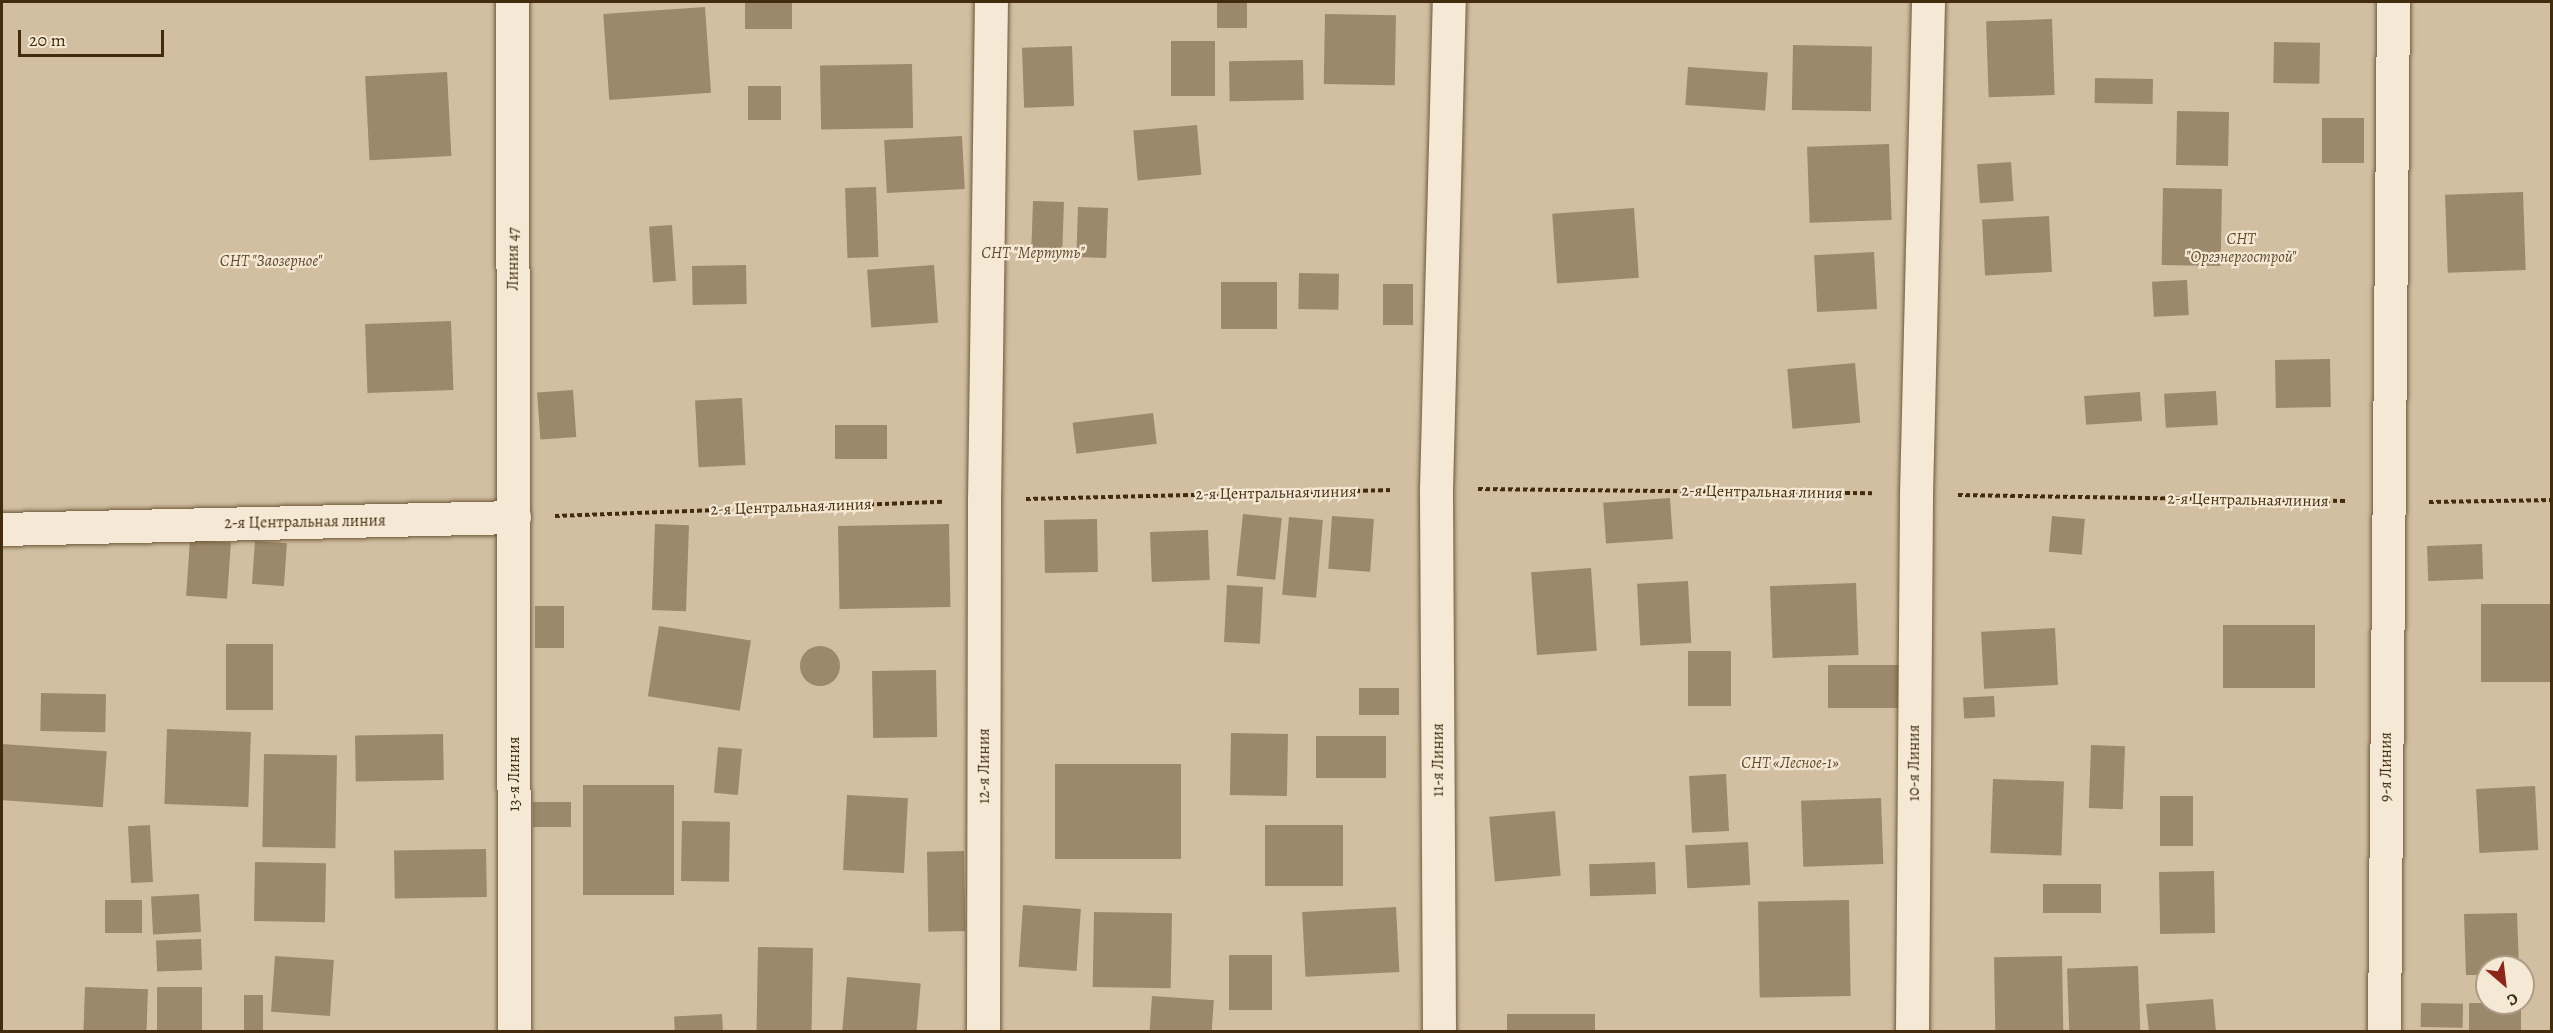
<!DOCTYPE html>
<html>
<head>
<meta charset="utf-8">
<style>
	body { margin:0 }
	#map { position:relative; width:2553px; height:1033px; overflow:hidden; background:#efddc0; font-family:Alegreya,serif }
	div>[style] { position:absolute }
	.green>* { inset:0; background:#d2bfa2 }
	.building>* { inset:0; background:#9c886a; transform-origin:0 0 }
	.round { border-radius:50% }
	.path>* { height:4px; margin-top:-2px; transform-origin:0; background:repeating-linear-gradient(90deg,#432c0d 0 4.5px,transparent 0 7.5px) }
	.roads { filter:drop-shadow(0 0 2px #6e583a) drop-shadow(0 0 2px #6e583a) }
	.minor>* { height:33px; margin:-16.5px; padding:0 16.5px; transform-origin:16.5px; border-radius:16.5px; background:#f5e9d6 }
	span { translate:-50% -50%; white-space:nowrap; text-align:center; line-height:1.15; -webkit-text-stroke:4.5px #f5e9d6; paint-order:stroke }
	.park-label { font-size:16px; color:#60492b; font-style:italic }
	.street-label { font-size:16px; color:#432c0d }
	.frame { position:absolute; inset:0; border:3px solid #432c0d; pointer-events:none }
	.north { position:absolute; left:2475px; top:955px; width:60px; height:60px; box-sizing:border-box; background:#f5e9d6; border:2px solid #ae9d86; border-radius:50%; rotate:152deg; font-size:16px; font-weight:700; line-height:24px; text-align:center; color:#432c0d }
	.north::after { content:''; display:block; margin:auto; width:21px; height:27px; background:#8f2418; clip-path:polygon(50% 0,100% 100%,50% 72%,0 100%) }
	.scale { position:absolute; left:18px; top:30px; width:146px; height:27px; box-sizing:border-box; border:3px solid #432c0d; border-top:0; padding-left:8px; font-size:18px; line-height:21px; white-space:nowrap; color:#432c0d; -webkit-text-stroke:4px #f5e9d6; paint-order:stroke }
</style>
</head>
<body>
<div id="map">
	<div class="green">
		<i style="clip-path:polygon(evenodd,2px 2px,2551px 2px,2551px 1031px,2px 1032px,2px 2px,2487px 967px,2523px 967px,2523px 1003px,2487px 1003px,2487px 967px)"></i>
	</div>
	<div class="building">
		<i style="left:745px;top:2px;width:47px;height:27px"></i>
		<i style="left:1217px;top:2px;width:30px;height:26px"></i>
		<i style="left:705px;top:7px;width:86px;height:102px;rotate:86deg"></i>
		<i style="left:1325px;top:14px;width:71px;height:70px;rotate:1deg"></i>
		<i style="left:2052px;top:19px;width:76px;height:66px;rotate:88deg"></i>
		<i style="left:1215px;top:41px;width:55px;height:44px;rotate:90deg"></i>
		<i style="left:2274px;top:42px;width:46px;height:41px;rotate:1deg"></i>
		<i style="left:1793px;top:45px;width:79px;height:65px;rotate:1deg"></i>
		<i style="left:1072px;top:46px;width:60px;height:50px;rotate:88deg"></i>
		<i style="left:1303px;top:60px;width:40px;height:74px;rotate:89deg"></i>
		<i style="left:912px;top:64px;width:64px;height:92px;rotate:89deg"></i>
		<i style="left:1688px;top:67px;width:80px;height:38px;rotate:4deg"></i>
		<i style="left:447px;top:72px;width:84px;height:82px;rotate:87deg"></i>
		<i style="left:2095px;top:78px;width:58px;height:25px;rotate:1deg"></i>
		<i style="left:748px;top:86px;width:33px;height:34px"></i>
		<i style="left:2177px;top:111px;width:52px;height:54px;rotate:1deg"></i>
		<i style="left:2322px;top:118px;width:42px;height:45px"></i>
		<i style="left:1197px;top:125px;width:50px;height:64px;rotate:85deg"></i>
		<i style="left:962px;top:136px;width:53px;height:78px;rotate:87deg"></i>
		<i style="left:1889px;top:144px;width:76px;height:82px;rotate:88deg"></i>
		<i style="left:2011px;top:162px;width:39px;height:34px;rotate:86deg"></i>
		<i style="left:876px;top:187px;width:70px;height:31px;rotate:88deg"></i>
		<i style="left:2163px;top:188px;width:59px;height:77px;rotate:1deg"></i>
		<i style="left:2523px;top:192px;width:78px;height:78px;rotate:88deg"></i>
		<i style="left:1033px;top:201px;width:31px;height:54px;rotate:2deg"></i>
		<i style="left:1078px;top:207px;width:30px;height:50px;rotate:2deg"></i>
		<i style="left:1634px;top:208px;width:70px;height:82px;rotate:86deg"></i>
		<i style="left:2049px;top:216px;width:56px;height:67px;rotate:87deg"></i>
		<i style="left:672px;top:225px;width:56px;height:23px;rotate:86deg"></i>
		<i style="left:1874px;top:252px;width:57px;height:60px;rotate:87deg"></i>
		<i style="left:746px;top:265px;width:39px;height:54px;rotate:89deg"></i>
		<i style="left:934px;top:265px;width:58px;height:67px;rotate:86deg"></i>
		<i style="left:1299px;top:273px;width:40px;height:36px;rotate:1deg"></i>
		<i style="left:2187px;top:280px;width:35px;height:35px;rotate:87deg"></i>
		<i style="left:1221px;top:282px;width:56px;height:47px"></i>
		<i style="left:1383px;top:284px;width:30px;height:41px"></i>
		<i style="left:451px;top:321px;width:69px;height:86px;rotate:88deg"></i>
		<i style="left:2330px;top:359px;width:48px;height:55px;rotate:89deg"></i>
		<i style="left:1855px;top:363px;width:60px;height:68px;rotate:85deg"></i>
		<i style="left:573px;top:390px;width:47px;height:36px;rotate:86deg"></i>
		<i style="left:2216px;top:391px;width:34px;height:52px;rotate:87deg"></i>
		<i style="left:2140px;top:392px;width:29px;height:56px;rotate:86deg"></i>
		<i style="left:742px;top:398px;width:67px;height:47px;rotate:87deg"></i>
		<i style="left:1153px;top:413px;width:31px;height:81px;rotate:83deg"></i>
		<i style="left:887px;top:425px;width:34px;height:52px;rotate:90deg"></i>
		<i style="left:1670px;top:498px;width:41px;height:67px;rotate:86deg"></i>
		<i style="left:1243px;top:514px;width:39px;height:62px;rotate:6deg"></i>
		<i style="left:1332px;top:516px;width:42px;height:53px;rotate:4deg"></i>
		<i style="left:2052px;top:516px;width:33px;height:36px;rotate:5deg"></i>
		<i style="left:1289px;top:517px;width:34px;height:78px;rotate:5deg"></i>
		<i style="left:1097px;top:519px;width:53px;height:53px;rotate:89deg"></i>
		<i style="left:655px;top:524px;width:34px;height:86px;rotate:2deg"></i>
		<i style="left:949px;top:524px;width:83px;height:111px;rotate:89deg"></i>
		<i style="left:1208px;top:530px;width:50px;height:58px;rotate:88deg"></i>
		<i style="left:190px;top:540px;width:41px;height:56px;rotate:4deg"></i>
		<i style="left:255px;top:541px;width:32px;height:43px;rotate:4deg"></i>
		<i style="left:2482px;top:544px;width:35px;height:55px;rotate:88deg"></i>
		<i style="left:1591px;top:568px;width:83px;height:60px;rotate:86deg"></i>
		<i style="left:1688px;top:581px;width:62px;height:51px;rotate:87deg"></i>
		<i style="left:1856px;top:583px;width:72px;height:86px;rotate:88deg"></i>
		<i style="left:1227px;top:585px;width:36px;height:57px;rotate:3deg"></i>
		<i style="left:2552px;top:604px;width:78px;height:71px;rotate:90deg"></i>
		<i style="left:564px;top:606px;width:42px;height:29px;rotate:90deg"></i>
		<i style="left:2315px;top:625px;width:63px;height:92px;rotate:90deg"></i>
		<i style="left:659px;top:626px;width:93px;height:71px;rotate:9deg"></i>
		<i style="left:2055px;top:628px;width:57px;height:74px;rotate:87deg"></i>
		<i style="left:226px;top:644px;width:47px;height:66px"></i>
		<i class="round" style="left:800px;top:646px;width:40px;height:40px"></i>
		<i style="left:1688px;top:651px;width:43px;height:55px"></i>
		<i style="left:1901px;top:665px;width:43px;height:73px;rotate:90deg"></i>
		<i style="left:936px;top:670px;width:67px;height:64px;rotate:89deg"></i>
		<i style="left:1359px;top:688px;width:40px;height:27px"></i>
		<i style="left:41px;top:693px;width:65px;height:38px;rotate:1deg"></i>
		<i style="left:1994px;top:696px;width:21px;height:31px;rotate:87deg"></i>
		<i style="left:167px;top:729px;width:84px;height:75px;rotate:2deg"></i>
		<i style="left:1231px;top:733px;width:57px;height:62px;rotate:1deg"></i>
		<i style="left:443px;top:734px;width:46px;height:88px;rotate:89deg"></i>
		<i style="left:1316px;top:736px;width:70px;height:42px"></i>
		<i style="left:2px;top:744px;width:105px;height:56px;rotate:4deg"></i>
		<i style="left:2091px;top:745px;width:34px;height:63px;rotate:2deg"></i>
		<i style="left:718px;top:747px;width:24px;height:46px;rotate:5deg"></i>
		<i style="left:264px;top:754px;width:73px;height:93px;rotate:1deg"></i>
		<i style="left:1055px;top:764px;width:126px;height:95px"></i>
		<i style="left:1726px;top:774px;width:57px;height:37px;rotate:87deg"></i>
		<i style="left:1993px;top:779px;width:71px;height:74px;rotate:2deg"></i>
		<i style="left:674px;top:785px;width:110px;height:91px;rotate:90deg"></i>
		<i style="left:2535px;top:786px;width:64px;height:59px;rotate:87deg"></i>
		<i style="left:847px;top:795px;width:61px;height:75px;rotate:3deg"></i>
		<i style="left:2160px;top:796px;width:33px;height:50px"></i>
		<i style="left:1881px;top:798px;width:66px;height:80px;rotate:88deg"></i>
		<i style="left:533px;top:802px;width:38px;height:25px"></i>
		<i style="left:1555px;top:811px;width:65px;height:66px;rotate:85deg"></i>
		<i style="left:682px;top:821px;width:48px;height:60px;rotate:1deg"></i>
		<i style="left:150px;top:825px;width:57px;height:22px;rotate:87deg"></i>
		<i style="left:1343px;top:825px;width:61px;height:78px;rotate:90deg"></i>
		<i style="left:1748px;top:842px;width:43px;height:63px;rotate:87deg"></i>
		<i style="left:486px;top:849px;width:48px;height:92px;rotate:89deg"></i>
		<i style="left:964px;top:851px;width:80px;height:37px;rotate:89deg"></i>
		<i style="left:255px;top:862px;width:71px;height:59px;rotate:1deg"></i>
		<i style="left:1655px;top:862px;width:32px;height:66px;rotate:88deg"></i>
		<i style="left:2214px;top:871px;width:62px;height:55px;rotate:89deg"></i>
		<i style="left:2043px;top:884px;width:58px;height:29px"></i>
		<i style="left:199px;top:894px;width:38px;height:48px;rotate:87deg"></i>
		<i style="left:142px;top:900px;width:33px;height:37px;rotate:90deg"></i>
		<i style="left:1849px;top:900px;width:96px;height:91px;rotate:89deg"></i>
		<i style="left:1023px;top:905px;width:58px;height:62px;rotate:4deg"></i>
		<i style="left:1396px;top:907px;width:65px;height:94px;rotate:87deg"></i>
		<i style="left:1094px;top:912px;width:78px;height:75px;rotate:1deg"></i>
		<i style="clip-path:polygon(2517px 913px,2519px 967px,2487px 967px,2487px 975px,2466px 975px,2464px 914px)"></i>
		<i style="left:201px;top:939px;width:31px;height:45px;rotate:88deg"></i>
		<i style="left:758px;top:947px;width:55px;height:85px;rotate:1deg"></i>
		<i style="left:1272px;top:955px;width:55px;height:43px;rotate:90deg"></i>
		<i style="left:275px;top:956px;width:59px;height:56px;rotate:4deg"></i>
		<i style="left:2062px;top:956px;width:76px;height:68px;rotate:89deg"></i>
		<i style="left:2138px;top:966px;width:66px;height:71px;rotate:88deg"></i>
		<i style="left:847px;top:977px;width:74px;height:55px;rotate:5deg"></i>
		<i style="left:85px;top:987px;width:63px;height:45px;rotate:2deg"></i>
		<i style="left:157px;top:987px;width:45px;height:45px"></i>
		<i style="left:244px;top:995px;width:19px;height:37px"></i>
		<i style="left:1152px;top:996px;width:62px;height:36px;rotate:4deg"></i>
		<i style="clip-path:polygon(2213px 999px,2216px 1032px,2149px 1032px,2146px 1004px)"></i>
		<i style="left:2421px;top:1003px;width:42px;height:24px;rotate:1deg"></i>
		<i style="left:2521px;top:1003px;width:28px;height:52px;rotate:90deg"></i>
		<i style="left:722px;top:1014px;width:18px;height:48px;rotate:87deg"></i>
		<i style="left:1595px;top:1014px;width:18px;height:88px;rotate:90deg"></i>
	</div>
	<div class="path">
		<i style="left:1478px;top:489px;width:395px;rotate:0.6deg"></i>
		<i style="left:1958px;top:495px;width:389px;rotate:0.9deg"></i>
		<i style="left:1026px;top:499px;width:367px;rotate:-1.4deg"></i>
		<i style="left:2429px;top:502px;width:123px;rotate:-0.9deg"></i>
		<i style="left:555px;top:516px;width:388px;rotate:-2.1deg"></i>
	</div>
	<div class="roads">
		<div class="minor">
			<i style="left:512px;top:2px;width:1030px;rotate:89.89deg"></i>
			<i style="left:2px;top:529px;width:512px;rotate:-1.34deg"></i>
			<i style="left:983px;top:1032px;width:531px;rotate:-89.89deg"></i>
			<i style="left:984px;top:501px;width:499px;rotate:-89.2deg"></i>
			<i style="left:1439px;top:1032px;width:543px;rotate:-90.32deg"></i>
			<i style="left:1436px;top:489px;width:487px;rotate:-88.5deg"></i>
			<i style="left:1912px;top:1032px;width:538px;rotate:-89.57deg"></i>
			<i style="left:1916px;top:494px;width:492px;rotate:-88.6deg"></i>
			<i style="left:2384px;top:1032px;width:1030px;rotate:-89.5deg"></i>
		</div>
	</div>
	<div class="park-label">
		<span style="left:2241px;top:248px">СНТ<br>"Оргэнергострой"</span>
		<span style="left:1033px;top:253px">СНТ "Мертуть"</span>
		<span style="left:271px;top:261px">СНТ "Заозерное"</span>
		<span style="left:1790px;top:763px">СНТ «Лесное-1»</span>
	</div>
	<div class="street-label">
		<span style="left:513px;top:259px;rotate:-90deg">Линия 47</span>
		<span style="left:1762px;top:492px;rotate:1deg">2-я Центральная линия</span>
		<span style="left:1276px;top:493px;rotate:-1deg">2-я Центральная линия</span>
		<span style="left:2248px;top:500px;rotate:1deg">2-я Центральная линия</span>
		<span style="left:791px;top:507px;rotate:-2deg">2-я Центральная линия</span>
		<span style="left:305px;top:522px;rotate:-1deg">2-я Центральная линия</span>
		<span style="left:1438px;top:760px;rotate:-90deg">11-я Линия</span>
		<span style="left:1914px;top:763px;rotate:-90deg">10-я Линия</span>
		<span style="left:984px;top:766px;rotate:-90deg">12-я Линия</span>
		<span style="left:2386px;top:767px;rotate:-90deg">9-я Линия</span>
		<span style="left:514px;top:774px;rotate:-90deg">13-я Линия</span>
	</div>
	<div class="frame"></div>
	<div class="north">С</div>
	<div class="scale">20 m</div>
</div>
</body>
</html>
